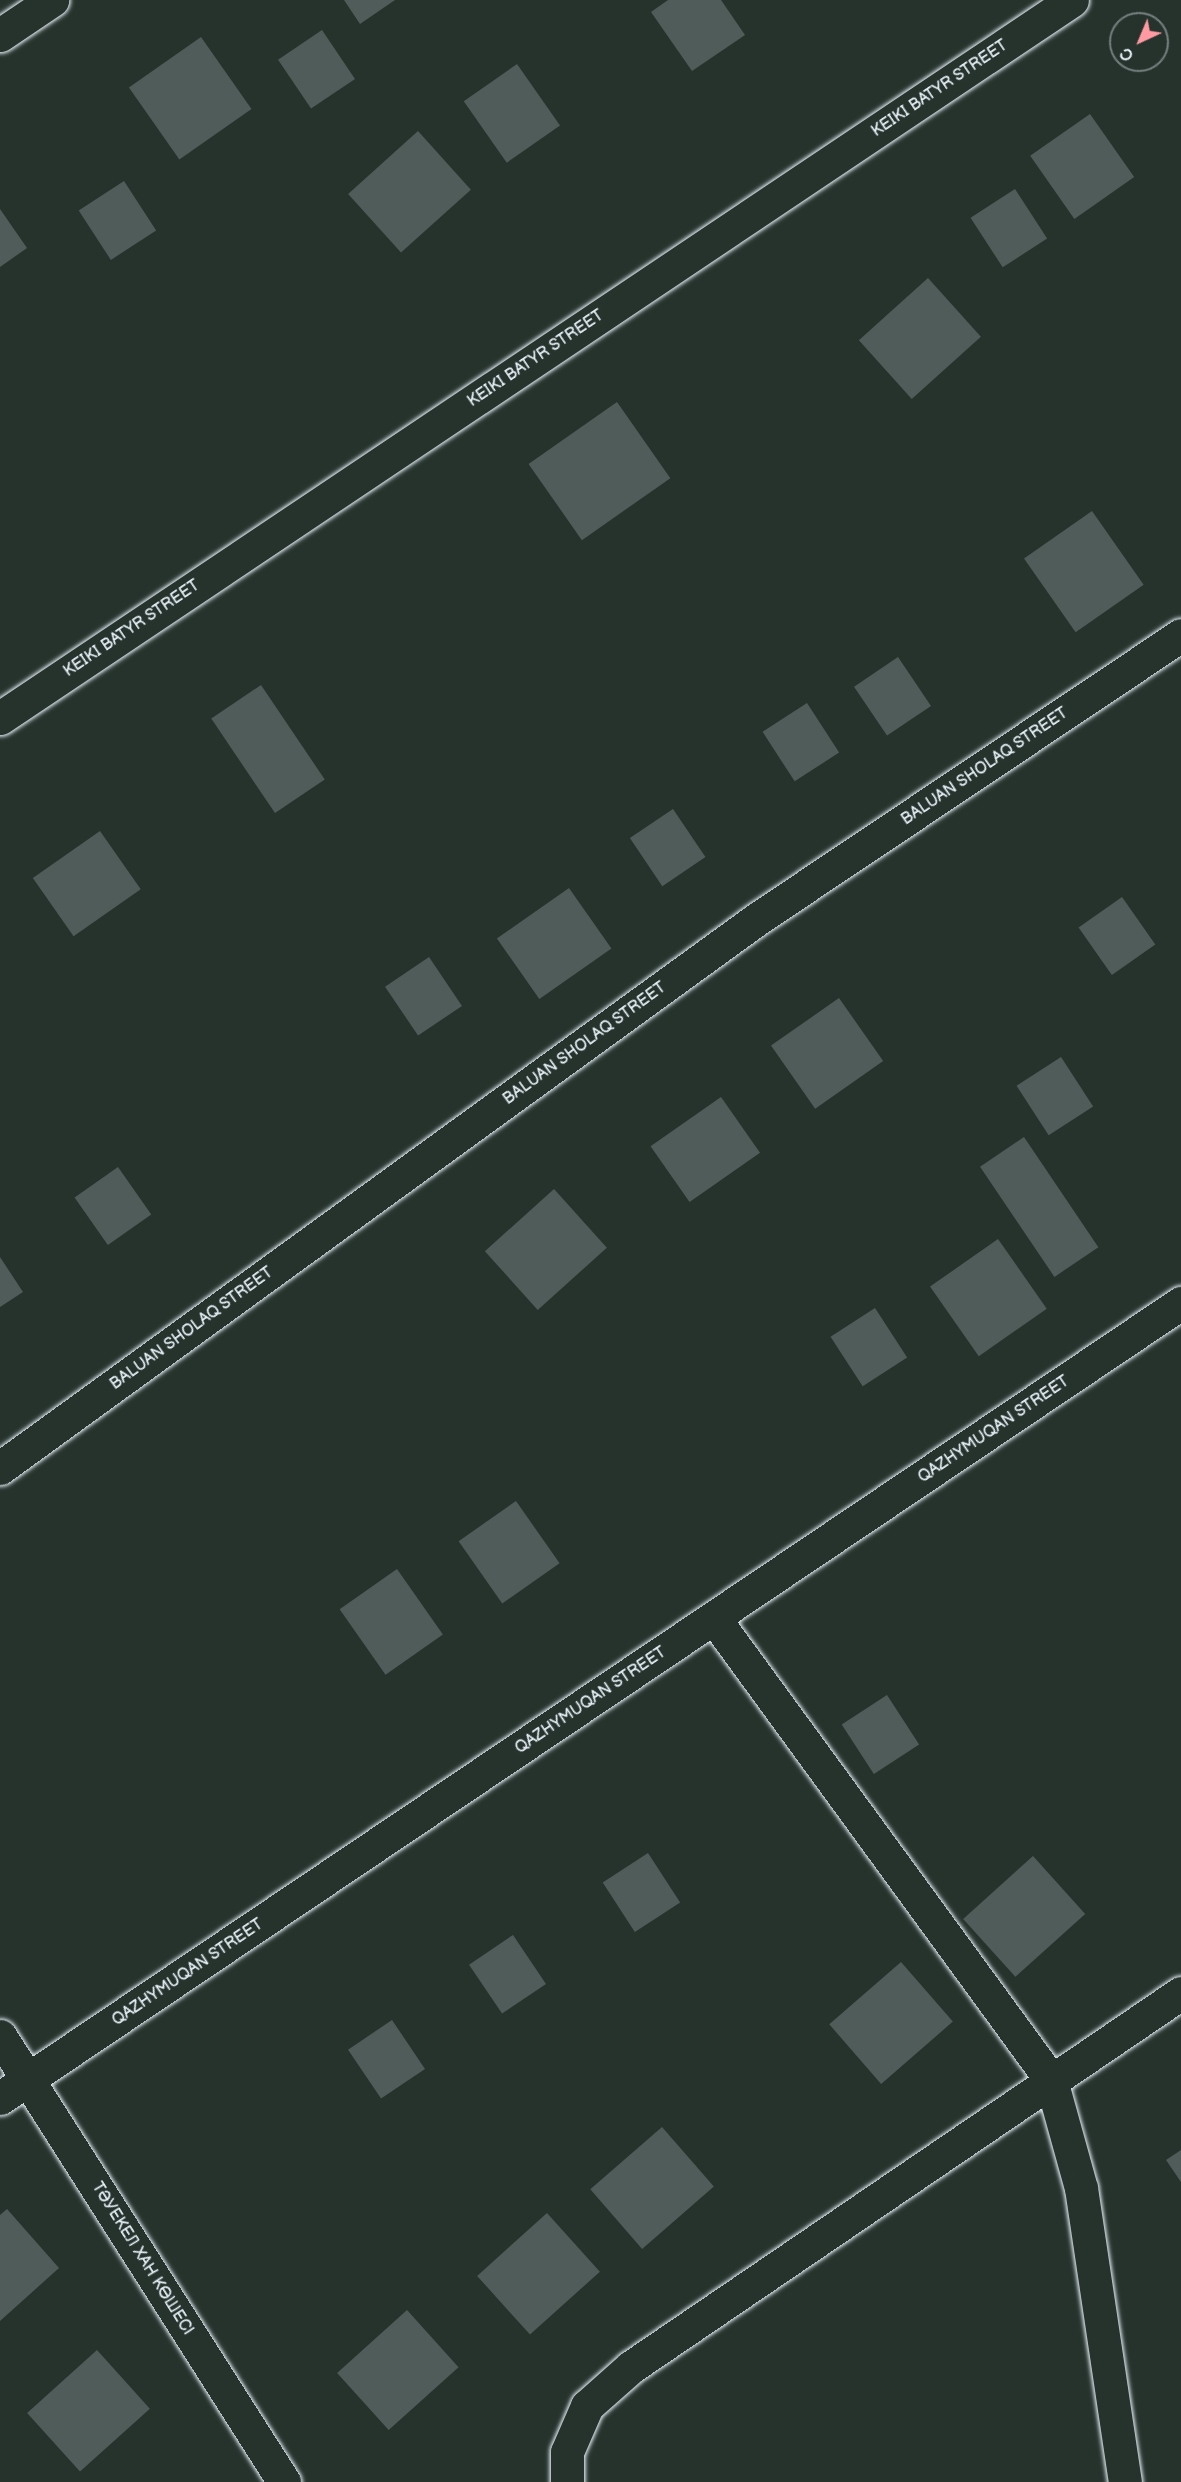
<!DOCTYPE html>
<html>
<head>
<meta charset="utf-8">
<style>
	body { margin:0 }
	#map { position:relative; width:1181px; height:2482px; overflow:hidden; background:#26332d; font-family:"Balsamiq Sans",sans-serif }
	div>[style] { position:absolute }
	.building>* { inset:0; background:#505c59; transform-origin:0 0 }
	.roads { filter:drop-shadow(0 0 2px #e8f1f8) drop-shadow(0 0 2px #e8f1f8) }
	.minor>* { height:33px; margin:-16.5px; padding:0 16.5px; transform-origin:16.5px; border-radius:16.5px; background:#26332d }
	span { translate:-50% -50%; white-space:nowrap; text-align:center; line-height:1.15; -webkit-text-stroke:5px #26332d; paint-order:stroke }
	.street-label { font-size:16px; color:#e8f1f8 }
	.north { position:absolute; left:1109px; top:12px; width:60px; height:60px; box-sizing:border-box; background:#26332d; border:2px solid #747f7e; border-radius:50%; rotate:224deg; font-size:16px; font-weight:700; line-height:24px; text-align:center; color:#e8f1f8 }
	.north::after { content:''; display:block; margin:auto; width:21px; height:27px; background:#ff9aa2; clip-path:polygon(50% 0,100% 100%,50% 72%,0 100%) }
</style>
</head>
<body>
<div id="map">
	<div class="building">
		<i style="clip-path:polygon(344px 0,395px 0,360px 24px)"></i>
		<i style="clip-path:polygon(668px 0,721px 0,745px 35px,692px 71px,651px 12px)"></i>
		<i style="left:322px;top:30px;width:59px;height:53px;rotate:56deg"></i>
		<i style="left:201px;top:37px;width:88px;height:88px;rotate:55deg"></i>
		<i style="left:517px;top:64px;width:75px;height:65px;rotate:55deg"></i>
		<i style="left:1090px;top:114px;width:77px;height:73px;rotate:55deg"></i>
		<i style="left:418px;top:131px;width:79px;height:94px;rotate:48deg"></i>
		<i style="left:124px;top:181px;width:59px;height:54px;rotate:57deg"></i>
		<i style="left:1015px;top:189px;width:59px;height:53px;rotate:57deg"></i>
		<i style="clip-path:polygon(0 209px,27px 248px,0 267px)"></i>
		<i style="left:928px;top:278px;width:79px;height:93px;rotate:48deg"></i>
		<i style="left:617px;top:402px;width:93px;height:108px;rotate:55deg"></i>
		<i style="left:1092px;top:511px;width:90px;height:83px;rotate:55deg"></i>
		<i style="left:898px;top:657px;width:59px;height:53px;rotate:56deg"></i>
		<i style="left:261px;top:685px;width:114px;height:60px;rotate:56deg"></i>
		<i style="left:807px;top:703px;width:59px;height:53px;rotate:57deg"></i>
		<i style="left:673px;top:809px;width:58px;height:52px;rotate:56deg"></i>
		<i style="left:100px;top:831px;width:71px;height:82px;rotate:55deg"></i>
		<i style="left:569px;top:888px;width:74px;height:88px;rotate:55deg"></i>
		<i style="left:1122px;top:897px;width:58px;height:53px;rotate:55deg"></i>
		<i style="left:429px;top:957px;width:59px;height:53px;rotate:56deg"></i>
		<i style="left:839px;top:998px;width:77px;height:83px;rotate:55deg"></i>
		<i style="left:1061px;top:1057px;width:59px;height:53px;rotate:57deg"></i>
		<i style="left:721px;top:1097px;width:68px;height:86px;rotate:55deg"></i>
		<i style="left:1024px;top:1137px;width:133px;height:53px;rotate:56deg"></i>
		<i style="left:118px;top:1167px;width:58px;height:53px;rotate:55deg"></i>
		<i style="left:554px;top:1189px;width:79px;height:93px;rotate:48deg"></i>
		<i style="left:998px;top:1239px;width:85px;height:83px;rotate:55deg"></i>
		<i style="clip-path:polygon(0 1257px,23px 1292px,0 1307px)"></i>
		<i style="left:875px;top:1308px;width:59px;height:53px;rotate:57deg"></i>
		<i style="left:516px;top:1501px;width:76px;height:70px;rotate:55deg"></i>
		<i style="left:397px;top:1569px;width:80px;height:70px;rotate:55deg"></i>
		<i style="left:887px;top:1695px;width:59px;height:54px;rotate:57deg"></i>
		<i style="left:648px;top:1853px;width:59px;height:54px;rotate:57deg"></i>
		<i style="left:1033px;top:1856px;width:78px;height:94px;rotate:48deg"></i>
		<i style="left:513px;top:1935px;width:59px;height:53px;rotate:56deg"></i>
		<i style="left:901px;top:1962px;width:79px;height:95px;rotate:49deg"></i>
		<i style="left:392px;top:2020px;width:59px;height:53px;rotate:56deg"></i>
		<i style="left:662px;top:2127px;width:79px;height:95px;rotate:49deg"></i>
		<i style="clip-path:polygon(1181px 2150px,1181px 2182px,1166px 2160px)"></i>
		<i style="clip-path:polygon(7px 2209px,59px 2268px,0 2321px,0 2215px)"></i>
		<i style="left:547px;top:2213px;width:79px;height:94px;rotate:48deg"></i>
		<i style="left:407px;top:2310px;width:77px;height:94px;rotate:48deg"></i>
		<i style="left:97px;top:2350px;width:79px;height:94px;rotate:48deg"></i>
	</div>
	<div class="roads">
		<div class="minor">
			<i style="left:0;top:35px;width:63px;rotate:-33.9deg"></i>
			<i style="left:0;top:718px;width:1290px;rotate:-33.81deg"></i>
			<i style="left:0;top:1468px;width:935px;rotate:-35.95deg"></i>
			<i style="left:757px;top:919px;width:510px;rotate:-33.81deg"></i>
			<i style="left:714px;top:1618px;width:572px;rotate:53.89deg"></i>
			<i style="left:1051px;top:2080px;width:112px;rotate:74.5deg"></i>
			<i style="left:1081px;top:2188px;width:297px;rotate:81.5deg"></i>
			<i style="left:0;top:2036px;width:529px;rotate:57.51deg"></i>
			<i style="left:0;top:2098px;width:1424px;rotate:-33.95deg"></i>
			<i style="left:567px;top:2482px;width:30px;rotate:-90deg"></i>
			<i style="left:567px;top:2452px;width:50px;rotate:-66.5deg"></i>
			<i style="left:587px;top:2406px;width:59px;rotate:-41.6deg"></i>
			<i style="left:631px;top:2367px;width:665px;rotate:-34.22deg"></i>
		</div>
	</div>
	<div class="street-label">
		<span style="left:940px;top:89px;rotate:-34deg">KEIKI BATYR STREET</span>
		<span style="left:536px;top:359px;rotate:-34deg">KEIKI BATYR STREET</span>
		<span style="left:132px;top:629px;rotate:-34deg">KEIKI BATYR STREET</span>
		<span style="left:985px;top:767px;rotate:-34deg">BALUAN SHOLAQ STREET</span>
		<span style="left:585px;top:1044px;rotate:-36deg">BALUAN SHOLAQ STREET</span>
		<span style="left:192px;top:1329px;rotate:-36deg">BALUAN SHOLAQ STREET</span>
		<span style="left:994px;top:1430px;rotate:-34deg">QAZHYMUQAN STREET</span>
		<span style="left:591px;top:1701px;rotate:-34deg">QAZHYMUQAN STREET</span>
		<span style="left:188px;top:1973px;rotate:-34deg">QAZHYMUQAN STREET</span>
		<span style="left:142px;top:2259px;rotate:58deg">ТӘУЕКЕЛ ХАН КӨШЕСІ</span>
	</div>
	<div class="north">С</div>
</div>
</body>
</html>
